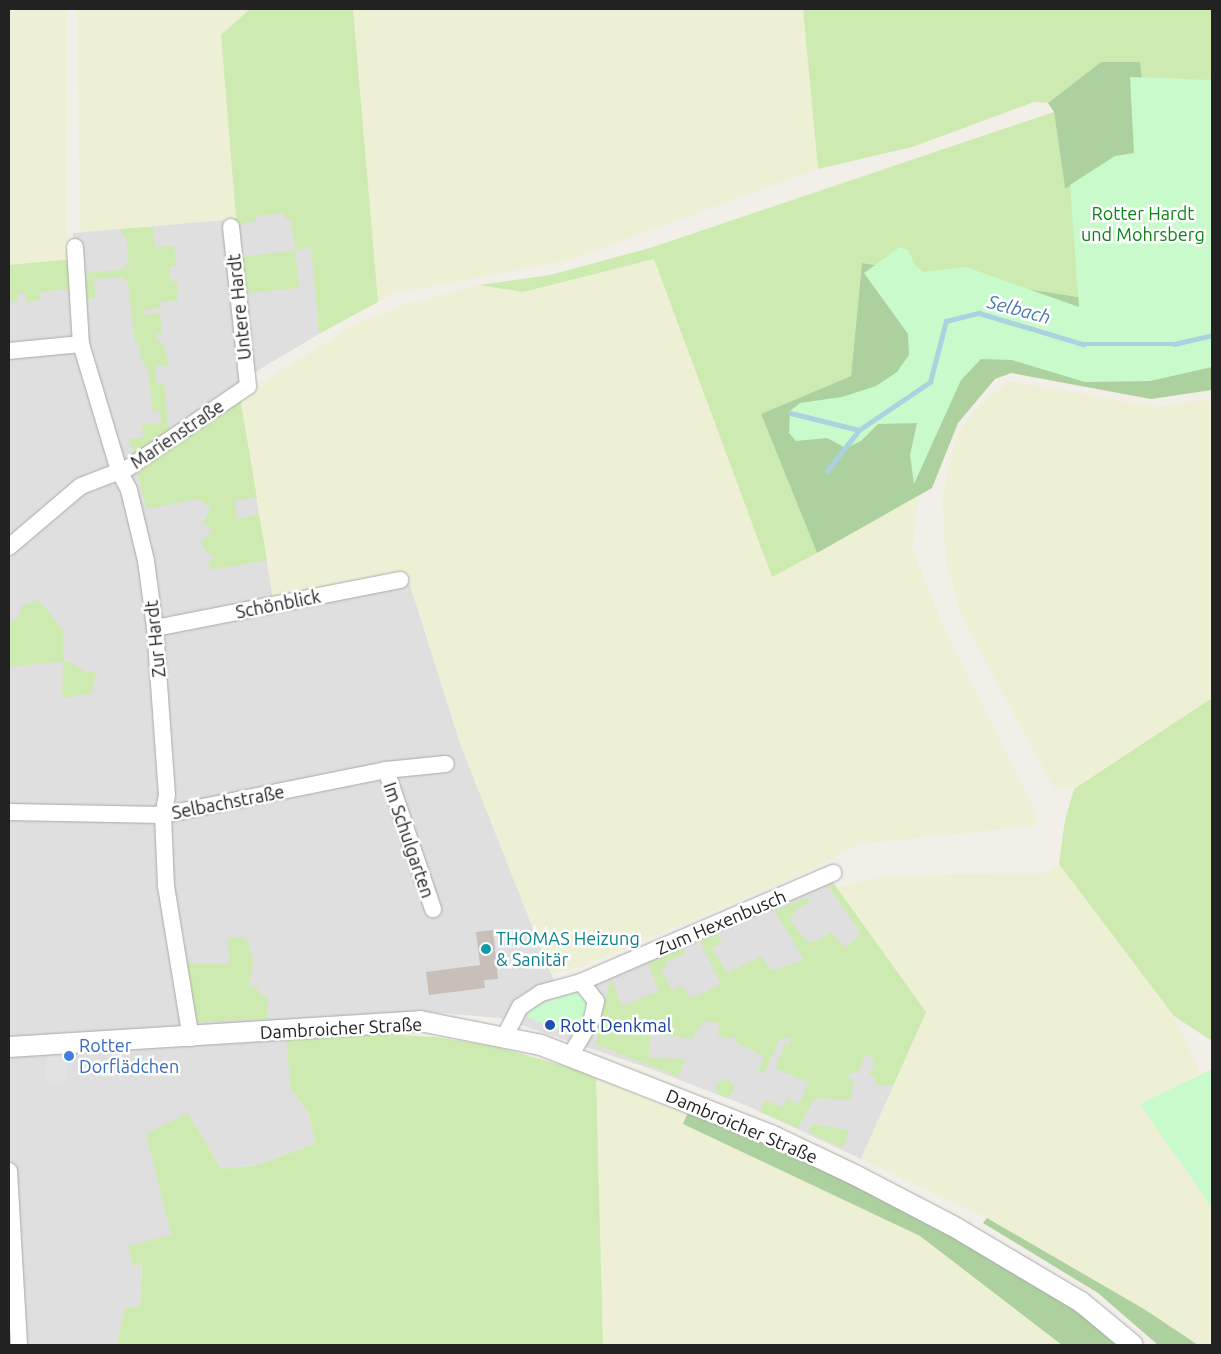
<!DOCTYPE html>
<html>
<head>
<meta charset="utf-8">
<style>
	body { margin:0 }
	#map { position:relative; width:1221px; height:1354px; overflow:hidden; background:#f2efe9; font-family:Ubuntu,sans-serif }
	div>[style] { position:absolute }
	.residential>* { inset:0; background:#e0dfdf }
	.farmland>* { inset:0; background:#eef0d5; transform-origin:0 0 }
	.grass>* { inset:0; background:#cdebb0 }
	.round { border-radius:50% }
	.forest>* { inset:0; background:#add19e }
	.park>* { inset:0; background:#c8facc }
	.parking>* { inset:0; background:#e2e2e2; transform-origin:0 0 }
	.stream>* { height:4.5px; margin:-2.25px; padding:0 2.25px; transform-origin:2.25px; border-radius:2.25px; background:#aad3df }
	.building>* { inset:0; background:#c7bfb8 }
	.roads { filter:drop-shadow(0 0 1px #a9a9a9) drop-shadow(0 0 1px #a9a9a9) }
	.minor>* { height:16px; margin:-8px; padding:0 8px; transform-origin:8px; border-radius:8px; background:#fff }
	.tertiary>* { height:20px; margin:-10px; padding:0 10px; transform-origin:10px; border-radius:10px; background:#fff }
	.dots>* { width:14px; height:14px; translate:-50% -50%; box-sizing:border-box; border:2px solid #fff; border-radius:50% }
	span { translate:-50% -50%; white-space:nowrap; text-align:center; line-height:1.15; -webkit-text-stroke:5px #fff; paint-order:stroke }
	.park-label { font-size:18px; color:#0c8416 }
	.street-label { font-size:18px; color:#222 }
	.culture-label { font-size:18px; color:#0d838f }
	.left { translate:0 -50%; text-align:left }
	.transit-label { font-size:18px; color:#164399 }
	.shop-label { font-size:18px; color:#366cbe }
	.water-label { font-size:19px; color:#4a7aab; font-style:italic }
	.frame { position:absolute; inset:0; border:10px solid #222; pointer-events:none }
</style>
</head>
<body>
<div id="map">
	<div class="residential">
		<i style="clip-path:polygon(305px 174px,319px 334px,237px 383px,273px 598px,406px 572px,461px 746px,554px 981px,576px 977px,826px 872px,926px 1012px,861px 1159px,750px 1107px,654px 1070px,500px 1018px,417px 1011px,285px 1020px,291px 1090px,308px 1112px,316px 1143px,258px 1165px,221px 1169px,188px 1114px,174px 1121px,171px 1235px,133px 1266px,142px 1263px,140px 1306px,125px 1308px,116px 1345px,9px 1345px,9px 265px,74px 259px,73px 233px,236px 219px)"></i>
	</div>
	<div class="farmland">
		<i style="left:9px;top:9px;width:58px;height:256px"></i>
		<i style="clip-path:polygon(77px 9px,250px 9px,221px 35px,236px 219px,80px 232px)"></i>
		<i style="clip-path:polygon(353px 9px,803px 9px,818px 169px,570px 260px,391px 294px,378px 302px)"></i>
		<i style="clip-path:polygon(654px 258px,772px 577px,920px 492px,912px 547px,946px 632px,1037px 815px,1034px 826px,859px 844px,807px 872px,581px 967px,551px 974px,461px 746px,406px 572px,273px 598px,240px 397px,353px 325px,403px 305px,479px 285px,523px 291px)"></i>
		<i style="clip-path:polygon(1010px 381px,1157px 407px,1212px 398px,1212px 698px,1074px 789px,1055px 790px,962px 618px,946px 563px,942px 496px,958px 431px,982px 402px)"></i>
		<i style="clip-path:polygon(1059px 864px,1174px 1016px,1200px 1072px,1145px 1108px,1212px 1208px,1212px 1345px,1198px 1345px,1144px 1309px,987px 1218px,861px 1159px,926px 1012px,836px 887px,888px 875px,1043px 873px)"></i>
		<i style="clip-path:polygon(596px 1075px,689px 1110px,684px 1124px,920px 1236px,1062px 1345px,603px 1345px)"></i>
	</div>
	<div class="grass">
		<i style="clip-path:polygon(250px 9px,353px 9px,378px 302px,319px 334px,311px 247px,295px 250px,299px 288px,240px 294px,236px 258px,295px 250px,291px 220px,285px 220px,285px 213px,255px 216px,256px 222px,232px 224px,231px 219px,236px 218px,221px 35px)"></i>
		<i style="clip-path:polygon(803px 9px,1212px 9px,1212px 306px,1078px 297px,862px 263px,851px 376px,761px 414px,817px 553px,772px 577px,654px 259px,523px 292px,479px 285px,550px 275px,650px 248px,1054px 112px,1065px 188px,1101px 62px,1048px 103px,1034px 102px,912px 147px,818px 169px)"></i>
		<i style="clip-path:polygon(153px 227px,155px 247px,174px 246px,176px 265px,169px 266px,171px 282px,177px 282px,178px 300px,160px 302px,161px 308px,143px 310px,143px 315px,160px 314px,162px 334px,156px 334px,157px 342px,162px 342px,169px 365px,155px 366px,157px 383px,164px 383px,170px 438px,138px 461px,128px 439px,143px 437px,142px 425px,161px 423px,160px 412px,153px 412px,148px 370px,141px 359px,139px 343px,135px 343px,128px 286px,125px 277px,94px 279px,96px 298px,79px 300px,77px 274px,125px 269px,124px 264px,129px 264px,126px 236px,122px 236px,121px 229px)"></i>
		<i style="clip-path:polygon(74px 259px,76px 289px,40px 292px,40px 300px,26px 302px,25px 294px,17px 294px,18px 301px,9px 302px,9px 265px)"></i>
		<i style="clip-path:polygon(240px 397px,257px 498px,235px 500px,237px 519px,259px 514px,267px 560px,210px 570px,208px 561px,215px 558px,206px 552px,200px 541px,213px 531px,203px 523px,211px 508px,198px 499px,147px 509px,136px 470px)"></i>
		<i style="clip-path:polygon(39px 600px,63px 630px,63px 662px,69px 661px,85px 672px,96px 672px,91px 694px,62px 698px,63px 662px,9px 666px,9px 623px,20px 616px,21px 606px)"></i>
		<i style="clip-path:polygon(1212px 698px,1212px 1041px,1174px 1016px,1059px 864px,1065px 820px,1074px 789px)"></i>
		<i style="clip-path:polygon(834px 884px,926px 1012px,893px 1086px,874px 1084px,875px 1077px,869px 1075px,875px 1059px,865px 1055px,859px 1071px,847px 1075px,850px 1080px,854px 1078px,851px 1100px,815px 1098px,798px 1128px,760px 1112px,765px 1100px,783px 1107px,787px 1099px,799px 1104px,809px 1083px,775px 1068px,785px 1044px,789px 1045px,791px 1039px,784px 1037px,779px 1041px,764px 1074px,758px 1071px,764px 1057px,736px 1042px,735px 1036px,730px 1039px,718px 1035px,719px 1023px,703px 1021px,692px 1039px,651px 1033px,648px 1058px,685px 1059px,679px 1077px,595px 1044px,611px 978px,622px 1006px,659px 991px,647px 963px,682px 949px,686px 954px,666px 961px,668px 965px,661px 969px,672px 991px,683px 985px,690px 999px,721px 984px,700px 942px,716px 933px,722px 942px,712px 948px,727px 973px,762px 956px,771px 971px,804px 960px,775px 911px,808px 897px,810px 901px,794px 911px,790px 920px,807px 942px,820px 940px,831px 932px,845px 948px,861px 934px,828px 886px)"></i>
		<i style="clip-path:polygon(242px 937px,249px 941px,253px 962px,249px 987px,257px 988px,260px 996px,268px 995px,267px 1019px,195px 1022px,187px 964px,229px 963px,228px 938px)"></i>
		<i style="clip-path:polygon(382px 1034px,436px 1037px,497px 1047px,596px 1075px,603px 1345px,116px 1345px,125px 1308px,140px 1306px,142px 1264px,133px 1266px,128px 1246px,171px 1235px,146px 1134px,188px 1113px,221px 1169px,258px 1165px,316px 1143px,308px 1112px,291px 1090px,286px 1039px)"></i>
		<i class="round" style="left:716px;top:1079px;width:18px;height:18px"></i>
		<i style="clip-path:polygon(812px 1124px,849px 1130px,843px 1148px,808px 1132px)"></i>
	</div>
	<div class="forest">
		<i style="clip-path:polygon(1101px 62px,1140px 62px,1151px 163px,1065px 188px,1054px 112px,1048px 103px)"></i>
		<i style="clip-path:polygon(862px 263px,1078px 297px,1212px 306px,1212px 390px,1151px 399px,1011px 373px,995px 379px,958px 423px,932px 488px,817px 553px,761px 414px,851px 376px)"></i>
		<i style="clip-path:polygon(689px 1110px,794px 1152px,1003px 1261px,1079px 1312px,1116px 1345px,1062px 1345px,920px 1236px,683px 1124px)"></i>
		<i style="clip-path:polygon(987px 1218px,1144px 1309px,1198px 1345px,1158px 1345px,1098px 1293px,983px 1223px)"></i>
	</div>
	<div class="park">
		<i style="clip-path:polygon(1130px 77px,1212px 80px,1212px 367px,1150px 381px,1085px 382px,1012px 360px,981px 359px,961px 380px,914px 484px,910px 455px,917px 423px,878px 424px,861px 441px,846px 448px,827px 438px,796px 441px,789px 433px,790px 411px,800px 403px,842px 397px,876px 386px,897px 372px,909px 355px,908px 334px,864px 273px,900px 247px,908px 250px,915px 265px,923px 272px,966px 267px,1079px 307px,1070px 185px,1115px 156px,1134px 153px)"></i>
		<i style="clip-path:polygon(571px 991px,583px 994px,589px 1004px,585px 1021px,574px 1035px,527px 1017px,532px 1009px)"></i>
		<i style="clip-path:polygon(1212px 1069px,1212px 1208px,1140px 1104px)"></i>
	</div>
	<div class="parking">
		<i style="left:65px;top:1050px;width:31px;height:19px;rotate:88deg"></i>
	</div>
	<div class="stream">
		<i style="left:791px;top:413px;width:70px;rotate:14deg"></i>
		<i style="left:859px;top:430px;width:86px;rotate:-34.1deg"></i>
		<i style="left:930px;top:382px;width:63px;rotate:-75.3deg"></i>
		<i style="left:946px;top:321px;width:34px;rotate:-14deg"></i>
		<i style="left:979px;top:313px;width:109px;rotate:16.6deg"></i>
		<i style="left:1083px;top:344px;width:91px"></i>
		<i style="left:1174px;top:344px;width:39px;rotate:-13deg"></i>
		<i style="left:827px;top:471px;width:52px;rotate:-52deg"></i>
	</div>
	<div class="building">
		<i style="clip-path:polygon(493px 930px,498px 979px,484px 980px,485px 988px,429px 995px,426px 972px,480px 965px,476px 932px)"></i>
	</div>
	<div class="roads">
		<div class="minor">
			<i style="left:75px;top:247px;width:97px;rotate:86.5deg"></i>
			<i style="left:81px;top:344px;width:133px;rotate:73.3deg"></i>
			<i style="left:119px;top:471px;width:21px;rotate:62deg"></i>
			<i style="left:129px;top:490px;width:73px;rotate:76.5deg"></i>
			<i style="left:146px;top:561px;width:68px;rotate:82.3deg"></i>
			<i style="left:155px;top:628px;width:167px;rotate:85.9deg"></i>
			<i style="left:167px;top:795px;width:20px;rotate:101deg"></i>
			<i style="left:163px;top:815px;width:71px;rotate:87.6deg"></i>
			<i style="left:166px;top:886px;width:154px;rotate:80.7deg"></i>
			<i style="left:9px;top:351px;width:72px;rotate:-5.6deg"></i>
			<i style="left:9px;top:547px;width:94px;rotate:-40.3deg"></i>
			<i style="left:81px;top:486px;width:50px;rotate:-21deg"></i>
			<i style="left:128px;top:468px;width:145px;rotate:-34.3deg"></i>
			<i style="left:248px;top:386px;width:160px;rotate:-96.1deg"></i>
			<i style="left:155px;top:628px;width:250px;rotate:-11.1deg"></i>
			<i style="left:386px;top:770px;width:147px;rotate:71.3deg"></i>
			<i style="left:9px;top:812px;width:154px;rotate:1.1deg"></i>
			<i style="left:163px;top:815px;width:227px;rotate:-11.4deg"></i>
			<i style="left:386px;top:770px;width:60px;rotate:-5.7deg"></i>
			<i style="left:581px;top:982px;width:275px;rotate:-23.4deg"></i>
			<i style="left:505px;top:1036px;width:33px;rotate:-63deg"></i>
			<i style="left:520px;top:1007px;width:25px;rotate:-34deg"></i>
			<i style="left:541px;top:993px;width:41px;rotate:-15.4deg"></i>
			<i style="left:581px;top:982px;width:24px;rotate:52deg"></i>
			<i style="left:596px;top:1001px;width:18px;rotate:103deg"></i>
			<i style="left:592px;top:1019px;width:43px;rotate:120.7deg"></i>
			<i style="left:9px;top:1171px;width:174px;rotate:86.7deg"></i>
		</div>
		<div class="tertiary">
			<i style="left:9px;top:1047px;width:412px;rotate:-3.6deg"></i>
			<i style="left:420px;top:1021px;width:123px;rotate:11.2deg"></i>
			<i style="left:541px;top:1045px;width:247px;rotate:21.4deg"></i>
			<i style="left:771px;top:1135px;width:93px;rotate:25.5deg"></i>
			<i style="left:855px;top:1175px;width:110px;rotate:27.5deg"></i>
			<i style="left:953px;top:1226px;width:149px;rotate:30.7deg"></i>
			<i style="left:1081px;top:1302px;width:67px;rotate:39.6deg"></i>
		</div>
	</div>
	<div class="dots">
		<i style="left:486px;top:949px;background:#0f9aa8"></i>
		<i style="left:550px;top:1025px;background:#1a4fb4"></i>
		<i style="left:69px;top:1056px;background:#3f7fe0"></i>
	</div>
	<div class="park-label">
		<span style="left:1143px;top:224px">Rotter Hardt<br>und Mohrsberg</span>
	</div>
	<div class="street-label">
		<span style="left:239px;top:307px;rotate:-96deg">Untere Hardt</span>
		<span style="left:177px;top:434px;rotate:-34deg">Marienstraße</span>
		<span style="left:278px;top:604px;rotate:-11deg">Schönblick</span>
		<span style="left:155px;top:639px;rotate:-96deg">Zur Hardt</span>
		<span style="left:228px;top:802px;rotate:-11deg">Selbachstraße</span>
		<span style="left:409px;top:840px;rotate:71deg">Im Schulgarten</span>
		<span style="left:721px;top:922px;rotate:-23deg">Zum Hexenbusch</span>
		<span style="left:341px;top:1028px;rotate:-3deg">Dambroicher Straße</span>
		<span style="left:742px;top:1126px;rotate:23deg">Dambroicher Straße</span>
	</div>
	<div class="culture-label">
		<span class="left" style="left:496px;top:949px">THOMAS Heizung<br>&amp; Sanitär</span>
	</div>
	<div class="transit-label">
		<span class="left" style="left:560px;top:1025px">Rott Denkmal</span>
	</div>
	<div class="shop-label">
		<span class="left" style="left:79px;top:1056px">Rotter<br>Dorflädchen</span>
	</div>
	<div class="water-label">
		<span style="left:1019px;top:310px;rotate:15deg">Selbach</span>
	</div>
	<div class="frame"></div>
</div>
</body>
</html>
